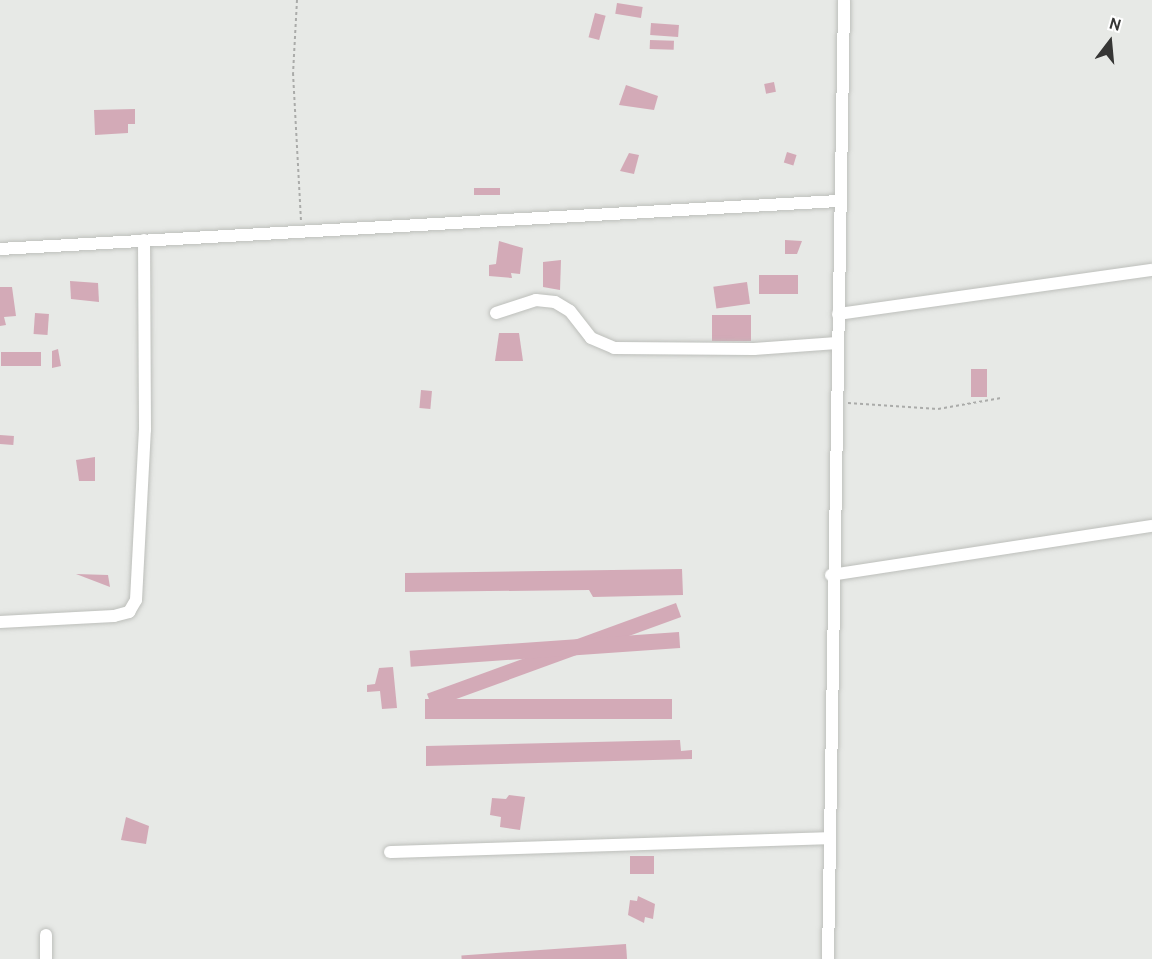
<!DOCTYPE html>
<html>
<head>
<meta charset="utf-8">
<style>
	body { margin:0 }
	#map { position:relative; width:1152px; height:959px; overflow:hidden; background:#e7e9e6; font-family:Cabin,sans-serif }
	div>[style] { position:absolute }
	.building>* { inset:0; background:#d3aab7; transform-origin:0 0 }
	.path>* { height:2px; margin-top:-1px; transform-origin:0; background:repeating-linear-gradient(90deg,#aaaba9 0 3px,transparent 0 6px) }
	.roads { filter:drop-shadow(0 0 2px #bdbfbb) drop-shadow(0 0 2px #bdbfbb) }
	.street>* { height:12px; margin:-6px; padding:0 6px; transform-origin:6px; border-radius:6px; background:#fff }
	span { translate:-50% -50%; white-space:nowrap; text-align:center; line-height:1.15; -webkit-text-stroke:4.5px #fff; paint-order:stroke }
	.north { position:absolute; left:1080px; top:12px; width:60px; height:60px; -webkit-text-stroke:4px #fff; paint-order:stroke; rotate:16deg; font-size:16px; font-weight:700; line-height:24px; text-align:center; color:#363635 }
	.north::after { content:''; display:block; margin:auto; width:21px; height:27px; background:#363635; clip-path:polygon(50% 0,100% 100%,50% 72%,0 100%) }
</style>
</head>
<body>
<div id="map">
	<div class="building">
		<i style="left:617px;top:3px;width:26px;height:11px;rotate:9deg"></i>
		<i style="left:595px;top:13px;width:11px;height:25px;rotate:15deg"></i>
		<i style="left:651px;top:23px;width:28px;height:12px;rotate:4deg"></i>
		<i style="left:650px;top:40px;width:24px;height:9px;rotate:2deg"></i>
		<i style="left:774px;top:82px;width:10px;height:10px;rotate:79deg"></i>
		<i style="clip-path:polygon(626px 85px,658px 96px,654px 110px,619px 105px)"></i>
		<i style="clip-path:polygon(135px 109px,135px 124px,128px 124px,128px 133px,95px 135px,94px 110px)"></i>
		<i style="left:787px;top:152px;width:10px;height:11px;rotate:17deg"></i>
		<i style="clip-path:polygon(629px 153px,639px 155px,634px 174px,620px 171px)"></i>
		<i style="left:500px;top:188px;width:7px;height:26px;rotate:90deg"></i>
		<i style="clip-path:polygon(785px 240px,802px 241px,797px 254px,785px 254px)"></i>
		<i style="clip-path:polygon(499px 241px,523px 248px,520px 274px,511px 273px,512px 278px,489px 276px,489px 265px,496px 264px)"></i>
		<i style="clip-path:polygon(561px 260px,560px 290px,543px 287px,543px 262px)"></i>
		<i style="left:798px;top:275px;width:19px;height:39px;rotate:90deg"></i>
		<i style="clip-path:polygon(70px 281px,98px 283px,99px 302px,71px 299px)"></i>
		<i style="left:747px;top:282px;width:22px;height:34px;rotate:82deg"></i>
		<i style="clip-path:polygon(0 287px,12px 287px,16px 316px,4px 317px,6px 325px,0 326px)"></i>
		<i style="left:35px;top:313px;width:14px;height:21px;rotate:4deg"></i>
		<i style="left:712px;top:315px;width:39px;height:26px"></i>
		<i style="clip-path:polygon(499px 333px,519px 333px,523px 361px,495px 361px)"></i>
		<i style="clip-path:polygon(58px 349px,61px 366px,52px 368px,52px 351px)"></i>
		<i style="left:41px;top:352px;width:14px;height:40px;rotate:90deg"></i>
		<i style="left:971px;top:369px;width:16px;height:28px"></i>
		<i style="left:421px;top:390px;width:11px;height:18px;rotate:5deg"></i>
		<i style="left:0;top:435px;width:14px;height:9px;rotate:4deg"></i>
		<i style="clip-path:polygon(95px 457px,95px 481px,79px 481px,76px 460px)"></i>
		<i style="clip-path:polygon(682px 569px,683px 595px,593px 597px,589px 590px,405px 592px,405px 573px)"></i>
		<i style="clip-path:polygon(76px 574px,108px 575px,110px 587px)"></i>
		<i style="left:676px;top:603px;width:15px;height:265px;rotate:70deg"></i>
		<i style="left:679px;top:632px;width:16px;height:270px;rotate:86deg"></i>
		<i style="clip-path:polygon(393px 667px,397px 708px,382px 709px,380px 691px,367px 692px,367px 685px,375px 684px,379px 668px)"></i>
		<i style="left:425px;top:699px;width:247px;height:20px"></i>
		<i style="clip-path:polygon(680px 740px,681px 751px,692px 750px,692px 759px,426px 766px,426px 746px)"></i>
		<i style="clip-path:polygon(509px 795px,525px 797px,520px 830px,500px 827px,501px 817px,490px 815px,492px 798px,506px 799px)"></i>
		<i style="clip-path:polygon(126px 817px,149px 826px,146px 844px,121px 840px)"></i>
		<i style="left:630px;top:856px;width:24px;height:18px"></i>
		<i style="clip-path:polygon(638px 896px,655px 904px,653px 919px,645px 917px,644px 923px,628px 915px,630px 900px,637px 901px)"></i>
		<i style="left:626px;top:944px;width:15px;height:165px;rotate:86deg"></i>
	</div>
	<div class="path">
		<i style="left:297px;top:0;width:73px;rotate:93.1deg"></i>
		<i style="left:293px;top:73px;width:149px;rotate:86.9deg"></i>
		<i style="left:848px;top:403px;width:90px;rotate:3.8deg"></i>
		<i style="left:938px;top:409px;width:64px;rotate:-9.9deg"></i>
	</div>
	<div class="roads">
		<div class="street">
			<i style="left:0;top:249px;width:839px;rotate:-3.28deg"></i>
			<i style="left:496px;top:313px;width:42px;rotate:-18deg"></i>
			<i style="left:536px;top:300px;width:19px;rotate:6deg"></i>
			<i style="left:555px;top:302px;width:17px;rotate:31deg"></i>
			<i style="left:570px;top:311px;width:34px;rotate:52deg"></i>
			<i style="left:591px;top:338px;width:25px;rotate:23deg"></i>
			<i style="left:614px;top:348px;width:140px;rotate:0.4deg"></i>
			<i style="left:754px;top:349px;width:83px;rotate:-4.1deg"></i>
			<i style="left:838px;top:314px;width:317px;rotate:-8deg"></i>
			<i style="left:831px;top:575px;width:325px;rotate:-8.7deg"></i>
			<i style="left:0;top:622px;width:114px;rotate:-3deg"></i>
			<i style="left:114px;top:616px;width:16px;rotate:-15deg"></i>
			<i style="left:129px;top:612px;width:14px;rotate:-60deg"></i>
			<i style="left:136px;top:600px;width:170px;rotate:-87deg"></i>
			<i style="left:145px;top:430px;width:190px;rotate:-90.3deg"></i>
			<i style="left:390px;top:852px;width:438px;rotate:-1.8deg"></i>
			<i style="left:46px;top:935px;width:24px;rotate:90deg"></i>
			<i style="left:828px;top:959px;width:959px;rotate:-89.04deg"></i>
		</div>
	</div>
	<div class="north">N</div>
</div>
</body>
</html>
